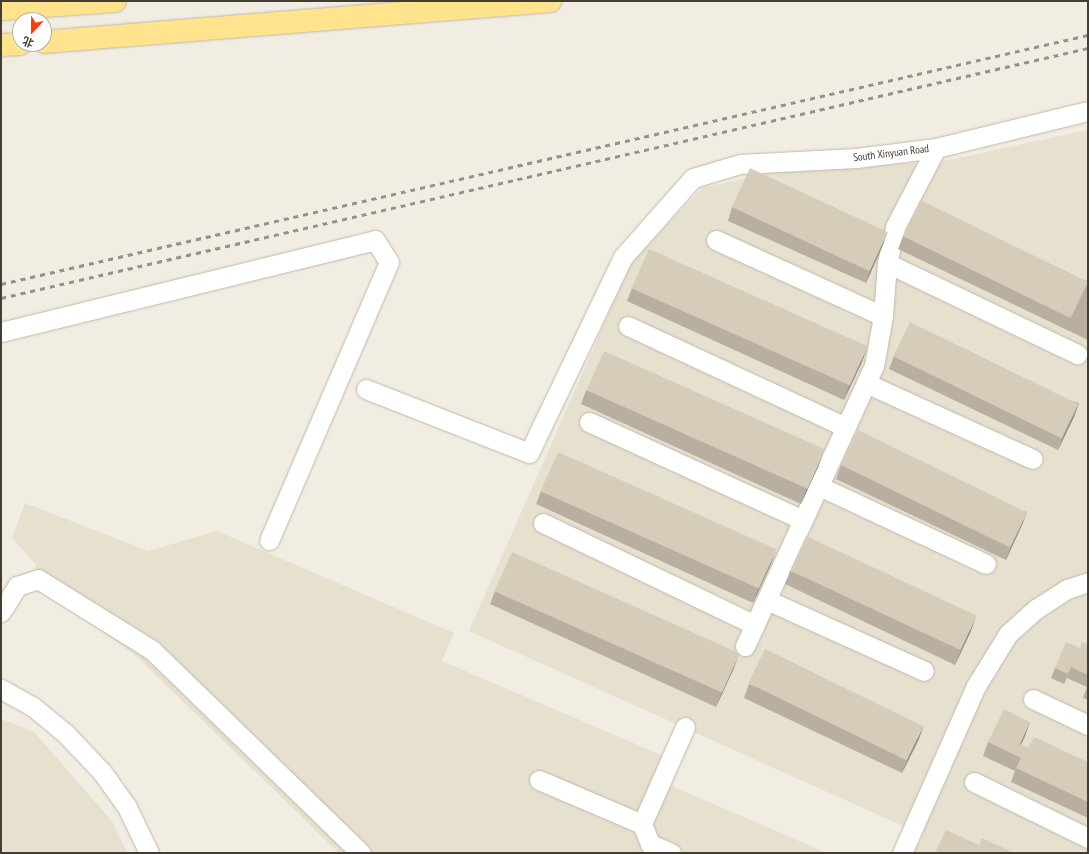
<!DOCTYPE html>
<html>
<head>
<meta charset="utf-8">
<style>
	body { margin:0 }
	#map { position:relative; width:1089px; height:854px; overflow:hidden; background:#f1ede2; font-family:"PT Sans Narrow","Noto Sans SC",sans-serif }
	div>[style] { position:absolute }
	.residential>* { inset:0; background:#e6e0cf }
	.roads { filter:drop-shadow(0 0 1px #c0b8a7) drop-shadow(0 0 1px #c0b8a7) }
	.minor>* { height:19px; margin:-9.5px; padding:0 9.5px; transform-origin:9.5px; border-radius:9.5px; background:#fff }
	.major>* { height:22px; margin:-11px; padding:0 11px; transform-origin:11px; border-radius:11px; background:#ffe48d }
	.rail>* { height:3px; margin-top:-1.5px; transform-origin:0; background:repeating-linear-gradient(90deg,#929292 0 5px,transparent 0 10px) }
	.wall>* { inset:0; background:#b8afa0 }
	.shaded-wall>* { inset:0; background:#968f82 }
	.building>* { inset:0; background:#d6ccba; transform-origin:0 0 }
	span { translate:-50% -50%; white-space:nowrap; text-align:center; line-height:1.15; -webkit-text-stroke:4px #fff; paint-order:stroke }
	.street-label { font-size:11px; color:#433d32 }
	.frame { position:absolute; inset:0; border:2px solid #433d32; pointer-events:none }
	.north { position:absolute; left:12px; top:12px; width:40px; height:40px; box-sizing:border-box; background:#fff; border:1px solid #b4b1ad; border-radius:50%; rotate:202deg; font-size:11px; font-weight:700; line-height:16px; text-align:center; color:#433d32 }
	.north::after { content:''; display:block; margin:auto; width:14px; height:18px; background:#ff3b0b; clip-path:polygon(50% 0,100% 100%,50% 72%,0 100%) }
</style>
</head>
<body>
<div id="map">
	<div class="residential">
		<i style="clip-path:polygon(1088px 130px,1088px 853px,914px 853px,923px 835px,469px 631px,631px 263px,702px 188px,782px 170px,939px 162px)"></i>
		<i style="clip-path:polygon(25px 503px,148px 551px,217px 531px,454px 633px,442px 661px,668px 758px,658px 780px,827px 853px,339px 853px,135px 655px,38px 585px,36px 565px,12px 538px)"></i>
		<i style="clip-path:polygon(1px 719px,34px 732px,112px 821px,127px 853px,1px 853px)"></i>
	</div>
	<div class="roads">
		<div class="minor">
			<i style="left:716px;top:240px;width:183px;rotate:24.5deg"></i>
			<i style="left:887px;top:263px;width:211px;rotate:25.6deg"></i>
			<i style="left:628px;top:326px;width:240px;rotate:24.9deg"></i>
			<i style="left:1px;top:332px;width:385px;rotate:-13.8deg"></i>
			<i style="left:375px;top:240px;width:26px;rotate:58deg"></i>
			<i style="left:389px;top:262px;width:303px;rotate:113.3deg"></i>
			<i style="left:866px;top:383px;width:183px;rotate:24.5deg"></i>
			<i style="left:366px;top:389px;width:175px;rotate:21.4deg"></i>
			<i style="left:529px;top:453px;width:217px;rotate:-64.4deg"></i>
			<i style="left:623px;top:257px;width:106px;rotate:-48.5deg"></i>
			<i style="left:693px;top:178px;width:49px;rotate:-16.6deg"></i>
			<i style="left:740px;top:164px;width:116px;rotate:-3deg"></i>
			<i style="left:856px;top:158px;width:81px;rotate:-7.1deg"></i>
			<i style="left:936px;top:148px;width:156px;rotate:-13.7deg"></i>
			<i style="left:589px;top:422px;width:235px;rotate:24.6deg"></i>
			<i style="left:819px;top:486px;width:184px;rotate:25deg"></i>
			<i style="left:543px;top:523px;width:235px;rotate:25.7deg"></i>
			<i style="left:767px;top:600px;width:172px;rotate:24.3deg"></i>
			<i style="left:1px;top:612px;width:31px;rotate:-58deg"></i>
			<i style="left:17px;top:586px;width:22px;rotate:-18deg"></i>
			<i style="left:38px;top:579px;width:134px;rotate:31.9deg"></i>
			<i style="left:152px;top:650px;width:291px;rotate:44.2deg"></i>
			<i style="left:745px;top:646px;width:308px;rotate:-65.3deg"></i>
			<i style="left:874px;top:366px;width:51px;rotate:-79.8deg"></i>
			<i style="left:883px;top:316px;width:53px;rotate:-85.7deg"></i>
			<i style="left:887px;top:263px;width:37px;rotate:-77deg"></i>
			<i style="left:895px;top:227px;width:89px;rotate:-62.6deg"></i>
			<i style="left:1px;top:689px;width:35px;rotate:29deg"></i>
			<i style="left:32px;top:706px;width:43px;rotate:39.3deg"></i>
			<i style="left:65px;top:733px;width:54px;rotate:46.5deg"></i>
			<i style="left:102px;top:772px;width:43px;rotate:54.5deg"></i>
			<i style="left:127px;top:807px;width:51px;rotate:64.4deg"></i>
			<i style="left:1033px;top:699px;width:61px;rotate:25.3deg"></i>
			<i style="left:539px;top:780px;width:112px;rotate:23.1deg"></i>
			<i style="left:642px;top:824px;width:22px;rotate:68deg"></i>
			<i style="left:650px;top:844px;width:23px;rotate:23deg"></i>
			<i style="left:974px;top:782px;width:127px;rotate:26.2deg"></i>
			<i style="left:642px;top:824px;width:106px;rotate:-66.1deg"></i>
			<i style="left:902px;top:853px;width:183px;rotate:-66.1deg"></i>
			<i style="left:976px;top:686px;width:61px;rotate:-58.4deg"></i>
			<i style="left:1008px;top:634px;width:38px;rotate:-42deg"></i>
			<i style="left:1036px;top:609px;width:37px;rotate:-33deg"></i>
			<i style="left:1067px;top:589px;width:22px;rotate:-18deg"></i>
		</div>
		<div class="major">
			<i style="left:1px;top:9px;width:114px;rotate:-4deg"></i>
			<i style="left:44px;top:42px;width:508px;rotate:-4.63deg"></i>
			<i style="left:1px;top:45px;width:19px;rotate:-3deg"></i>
		</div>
	</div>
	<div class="rail">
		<i style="left:1px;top:284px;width:1115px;rotate:-12.9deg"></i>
		<i style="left:1px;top:298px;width:1115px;rotate:-12.95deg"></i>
	</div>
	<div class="wall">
		<i style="clip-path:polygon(732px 207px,883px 245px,866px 283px,728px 221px)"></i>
		<i style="clip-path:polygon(903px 236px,1088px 281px,1088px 340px,898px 249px)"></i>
		<i style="clip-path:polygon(632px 288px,862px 362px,844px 400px,627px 301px)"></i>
		<i style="clip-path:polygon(894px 356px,1079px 403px,1074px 417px,1058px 450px,889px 369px)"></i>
		<i style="clip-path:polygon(586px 390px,819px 465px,801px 504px,581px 404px)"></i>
		<i style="clip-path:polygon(841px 465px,1027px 512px,1022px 525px,1006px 560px,836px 479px)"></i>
		<i style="clip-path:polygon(541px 491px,771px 564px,753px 603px,536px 504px)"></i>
		<i style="clip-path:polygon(790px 571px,971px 631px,955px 665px,785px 584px)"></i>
		<i style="clip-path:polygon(495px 591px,734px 668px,716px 707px,490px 604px)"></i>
		<i style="clip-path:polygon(1088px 645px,1088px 700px,1083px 698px,1087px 687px,1067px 678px,1064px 684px,1051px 678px,1055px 668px,1080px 648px)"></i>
		<i style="clip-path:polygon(749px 684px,919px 739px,902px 773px,744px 698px)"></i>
		<i style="clip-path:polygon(1030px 722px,1025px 736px,1021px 745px,1028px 748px,1088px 762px,1088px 818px,1011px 782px,1015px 771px,983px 756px,988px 742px)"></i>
	</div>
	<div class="shaded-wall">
		<i style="clip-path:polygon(888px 231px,883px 245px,866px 283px,870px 270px)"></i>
		<i style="clip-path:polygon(867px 348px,862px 362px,844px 400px,849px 386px)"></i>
		<i style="clip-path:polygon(1079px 403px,1074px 417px,1058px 450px,1063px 437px)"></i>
		<i style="clip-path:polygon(824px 451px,819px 465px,801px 504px,806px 490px)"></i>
		<i style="clip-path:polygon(1027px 512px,1022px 525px,1006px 560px,1011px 546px)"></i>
		<i style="clip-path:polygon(776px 551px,771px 564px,753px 603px,758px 589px)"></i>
		<i style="clip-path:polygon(976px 617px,971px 631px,955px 665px,960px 652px)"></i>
		<i style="clip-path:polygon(739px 655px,734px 668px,716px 707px,721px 694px)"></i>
		<i style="clip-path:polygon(1030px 722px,1025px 736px,1016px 756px,1020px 744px)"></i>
		<i style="clip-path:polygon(924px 725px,919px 739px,902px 773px,907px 760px)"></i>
	</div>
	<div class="building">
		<i style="left:750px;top:168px;width:152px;height:43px;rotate:25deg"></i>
		<i style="left:920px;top:200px;width:187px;height:40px;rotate:26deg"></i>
		<i style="left:649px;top:249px;width:239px;height:43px;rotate:24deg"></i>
		<i style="left:910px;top:322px;width:187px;height:38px;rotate:26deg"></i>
		<i style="left:604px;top:351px;width:242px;height:43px;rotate:24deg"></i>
		<i style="left:858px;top:430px;width:188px;height:39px;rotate:26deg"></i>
		<i style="left:558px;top:452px;width:239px;height:43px;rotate:24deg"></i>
		<i style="left:806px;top:536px;width:188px;height:38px;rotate:25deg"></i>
		<i style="left:512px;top:552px;width:249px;height:43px;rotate:24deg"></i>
		<i style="clip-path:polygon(1066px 642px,1080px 648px,1082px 642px,1088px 645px,1088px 675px,1071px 667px,1068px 674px,1055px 668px)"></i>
		<i style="left:765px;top:649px;width:176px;height:38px;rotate:26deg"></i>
		<i style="clip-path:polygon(1004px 709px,1030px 722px,1020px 744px,1028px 748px,1034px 737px,1088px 762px,1088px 802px,1016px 768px,1021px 758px,988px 742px)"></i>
		<i style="clip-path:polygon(946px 830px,979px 845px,982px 838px,1014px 853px,935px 853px)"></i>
	</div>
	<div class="street-label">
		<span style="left:891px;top:153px;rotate:-7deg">South Xinyuan Road</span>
	</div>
	<div class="frame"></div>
	<div class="north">北</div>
</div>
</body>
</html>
